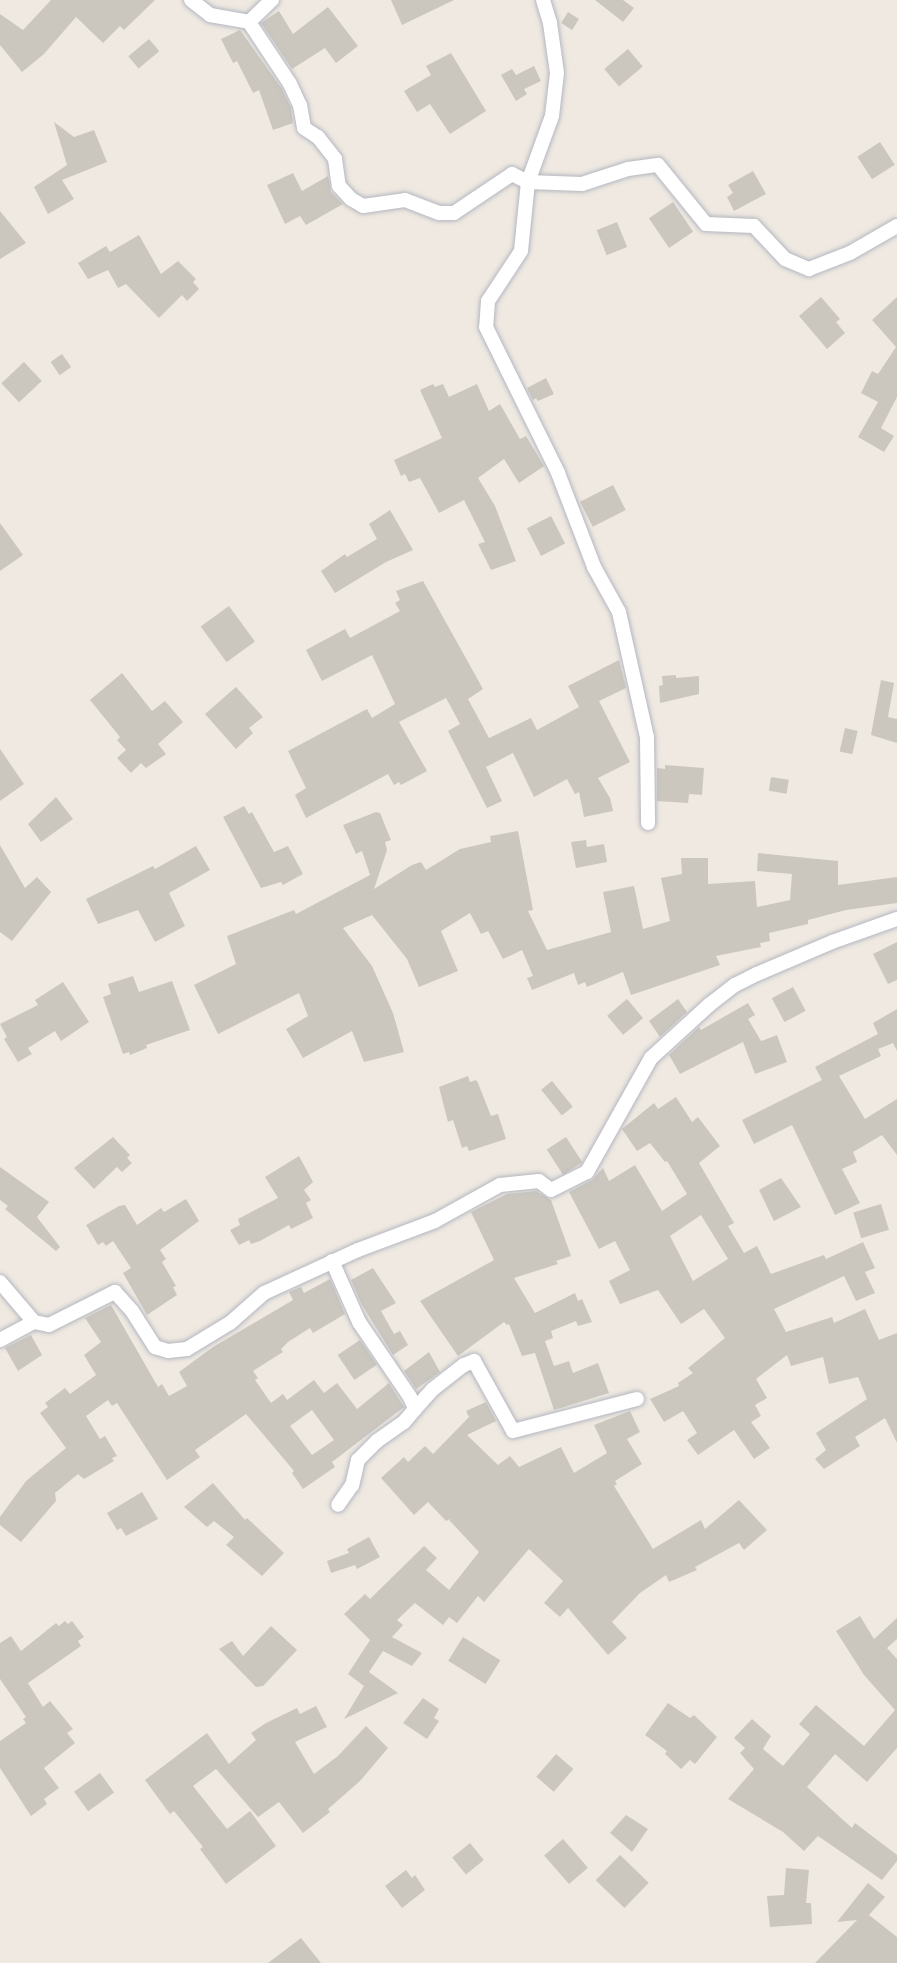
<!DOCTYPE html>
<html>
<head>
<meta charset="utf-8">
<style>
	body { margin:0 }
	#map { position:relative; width:897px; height:1963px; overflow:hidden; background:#efe9e1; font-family:"Sofia Sans Condensed",sans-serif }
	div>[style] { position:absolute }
	.building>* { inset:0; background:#cbc7bf; transform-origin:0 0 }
	.roads { filter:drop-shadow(0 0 2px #b4b7c1) drop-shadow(0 0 2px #b4b7c1) }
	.street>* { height:14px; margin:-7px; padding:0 7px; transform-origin:7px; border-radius:7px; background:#fff }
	span { translate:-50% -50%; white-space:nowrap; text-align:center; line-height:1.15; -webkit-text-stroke:5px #fff; paint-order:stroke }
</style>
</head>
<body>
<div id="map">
	<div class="building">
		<i style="clip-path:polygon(51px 0,155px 0,124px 30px,120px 26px,103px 43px,76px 17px,44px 54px,22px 72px,0 45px,0 14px,23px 30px)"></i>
		<i style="clip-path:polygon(391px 0,454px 0,402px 25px)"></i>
		<i style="clip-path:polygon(595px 0,623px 0,634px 8px,623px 22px)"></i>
		<i style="clip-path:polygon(328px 7px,358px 46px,336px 63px,325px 48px,292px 69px,261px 23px,279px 11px,293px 34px)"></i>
		<i style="left:568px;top:12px;width:13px;height:13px;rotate:32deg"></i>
		<i style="clip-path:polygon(240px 30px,282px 89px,291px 108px,293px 123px,273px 130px,259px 90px,253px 93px,237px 61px,233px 63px,221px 39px)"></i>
		<i style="left:149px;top:39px;width:16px;height:27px;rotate:50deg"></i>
		<i style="left:628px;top:49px;width:23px;height:31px;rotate:50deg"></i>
		<i style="clip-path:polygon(451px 53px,486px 111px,450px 134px,430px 104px,417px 112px,404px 91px,431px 75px,426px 66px)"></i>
		<i style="clip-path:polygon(534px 66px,541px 81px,524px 89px,527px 94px,516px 101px,501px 75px,512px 69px,516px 75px)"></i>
		<i style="clip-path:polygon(54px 122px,74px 137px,94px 130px,107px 162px,62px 180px,74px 199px,48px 214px,34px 187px,67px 165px)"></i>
		<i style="left:880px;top:142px;width:27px;height:27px;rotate:57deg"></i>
		<i style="clip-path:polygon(753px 171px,766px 194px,734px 211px,727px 197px,733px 193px,728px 185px)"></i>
		<i style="clip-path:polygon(293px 173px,302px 191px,328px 176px,331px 192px,343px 204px,306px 225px,300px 216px,285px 224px,267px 185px)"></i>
		<i style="left:673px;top:202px;width:36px;height:29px;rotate:56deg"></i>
		<i style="clip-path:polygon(0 211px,26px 243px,0 259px)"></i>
		<i style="left:617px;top:222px;width:27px;height:22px;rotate:68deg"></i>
		<i style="clip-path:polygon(139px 235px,161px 274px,178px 261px,196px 279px,193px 282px,199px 289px,187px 301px,182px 295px,159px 318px,126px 284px,118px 288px,108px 270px,88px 279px,78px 263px,106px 246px,110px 252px)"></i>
		<i style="clip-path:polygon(821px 297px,840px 319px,836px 322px,845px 333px,827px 349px,799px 316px)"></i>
		<i style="clip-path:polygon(897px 297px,897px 397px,881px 428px,894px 436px,884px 452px,858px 437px,878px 402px,861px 393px,872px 371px,878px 374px,896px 347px,872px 320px)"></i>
		<i style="left:62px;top:354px;width:16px;height:14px;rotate:55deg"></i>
		<i style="left:24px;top:362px;width:26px;height:31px;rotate:47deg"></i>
		<i style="clip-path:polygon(546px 378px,554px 394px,538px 401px,536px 398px,533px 400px,527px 388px)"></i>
		<i style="clip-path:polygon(433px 384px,435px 387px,443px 384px,449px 397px,477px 384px,489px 411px,500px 404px,520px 439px,526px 436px,544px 466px,519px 483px,504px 459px,478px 478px,495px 506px,516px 561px,491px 570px,478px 544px,485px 542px,464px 500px,439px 513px,420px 478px,409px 482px,405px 474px,401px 476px,394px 460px,442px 438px,420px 390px)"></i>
		<i style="left:613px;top:485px;width:28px;height:37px;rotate:63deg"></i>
		<i style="clip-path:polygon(390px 510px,413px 550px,386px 562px,335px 593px,321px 571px,345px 554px,347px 557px,377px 539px,369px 524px)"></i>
		<i style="left:551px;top:516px;width:31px;height:27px;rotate:63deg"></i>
		<i style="clip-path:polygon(0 523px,23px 555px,0 571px)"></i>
		<i style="clip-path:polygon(423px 581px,483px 689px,468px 699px,489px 738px,531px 718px,537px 730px,579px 707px,568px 686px,619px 660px,626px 688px,599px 701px,630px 762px,598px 778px,610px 798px,613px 811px,584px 817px,579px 792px,575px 794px,567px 779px,534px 797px,513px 753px,486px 767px,502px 801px,487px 808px,448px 731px,460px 724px,446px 698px,399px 722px,427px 771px,401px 785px,399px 782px,394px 785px,388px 774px,306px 818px,295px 795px,306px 788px,288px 751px,367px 709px,372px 718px,395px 704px,372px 655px,322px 681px,306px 650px,345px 629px,350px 638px,400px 611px,395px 603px,400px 600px,396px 591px)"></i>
		<i style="left:229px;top:606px;width:44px;height:35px;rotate:54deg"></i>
		<i style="clip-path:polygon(122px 673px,152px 711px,165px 701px,183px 722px,158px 744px,166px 754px,146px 768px,141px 763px,131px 773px,117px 758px,126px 750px,117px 740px,120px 737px,90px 700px)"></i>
		<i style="clip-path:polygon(676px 675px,676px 678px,699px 676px,699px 694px,660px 703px,659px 686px,663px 685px,662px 676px)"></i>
		<i style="clip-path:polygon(881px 680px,894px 683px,888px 717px,897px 719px,897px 743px,871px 735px)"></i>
		<i style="clip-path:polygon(236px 687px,263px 717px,249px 728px,253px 733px,236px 749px,205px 714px)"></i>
		<i style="left:845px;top:728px;width:13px;height:24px;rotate:13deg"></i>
		<i style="clip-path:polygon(0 749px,24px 784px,0 801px)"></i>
		<i style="clip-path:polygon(665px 765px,704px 768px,702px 795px,689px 794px,688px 803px,657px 801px,657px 768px,665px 769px)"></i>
		<i style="left:771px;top:777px;width:18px;height:14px;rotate:9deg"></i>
		<i style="clip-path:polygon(56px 797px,73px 819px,41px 842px,28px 824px)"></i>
		<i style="clip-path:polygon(244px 806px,249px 814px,252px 812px,274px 852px,288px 846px,303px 874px,283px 885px,281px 882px,261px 888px,223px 817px)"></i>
		<i style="clip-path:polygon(376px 812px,380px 813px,391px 840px,385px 842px,387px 850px,374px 889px,412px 865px,421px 862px,426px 870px,460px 849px,491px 842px,490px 836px,518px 831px,533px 910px,528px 911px,547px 950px,611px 932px,603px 892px,634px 886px,643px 929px,670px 921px,661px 878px,682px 874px,681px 858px,708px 858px,708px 884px,755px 881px,757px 907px,790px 900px,792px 874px,757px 871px,758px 853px,838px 861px,838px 885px,897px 877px,897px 903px,846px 910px,808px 920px,808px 924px,769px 933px,770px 941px,760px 943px,761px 947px,716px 956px,720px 965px,631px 995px,623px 972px,587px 987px,585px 982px,578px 985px,574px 973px,532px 990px,527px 978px,533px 976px,522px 950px,503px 959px,488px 931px,481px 934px,470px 913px,441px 931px,458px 971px,419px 987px,407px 959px,372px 915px,343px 928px,372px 966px,393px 1013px,404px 1052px,364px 1062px,352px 1031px,303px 1058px,286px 1029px,308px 1016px,299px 993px,218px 1034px,194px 985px,236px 964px,227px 936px,294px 910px,296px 914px,370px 875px,362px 851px,356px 854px,343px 825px)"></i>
		<i style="clip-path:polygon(586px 840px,587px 847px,604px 844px,607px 862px,576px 868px,571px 842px)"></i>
		<i style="clip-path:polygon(0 845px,25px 888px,37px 877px,51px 892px,12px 941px,0 932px)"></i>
		<i style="clip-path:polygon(196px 846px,210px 870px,169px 893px,185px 926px,155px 942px,138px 910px,98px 924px,86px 899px,153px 866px,155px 869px)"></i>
		<i style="clip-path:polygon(897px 942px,897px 980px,888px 984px,873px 954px)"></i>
		<i style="clip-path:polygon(133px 976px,139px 992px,172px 981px,190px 1030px,146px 1045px,147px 1048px,130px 1055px,129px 1052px,123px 1054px,103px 997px,111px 994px,108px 984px)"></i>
		<i style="clip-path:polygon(63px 982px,89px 1022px,61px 1041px,55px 1031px,28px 1048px,32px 1054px,18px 1062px,4px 1039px,7px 1037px,0 1024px,38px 1005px,35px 1000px)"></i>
		<i style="left:793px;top:987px;width:27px;height:24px;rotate:62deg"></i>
		<i style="left:627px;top:999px;width:25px;height:26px;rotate:50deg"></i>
		<i style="clip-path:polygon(678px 999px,687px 1012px,660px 1037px,649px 1021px)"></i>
		<i style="clip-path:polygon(748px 1003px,755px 1015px,748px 1019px,761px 1041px,777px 1035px,787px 1062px,755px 1074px,743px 1042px,680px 1074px,669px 1055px,699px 1027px,701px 1030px)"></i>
		<i style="clip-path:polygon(897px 1009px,897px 1051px,893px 1043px,878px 1049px,881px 1056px,839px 1076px,865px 1119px,897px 1099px,897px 1155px,882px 1135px,853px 1152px,857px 1162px,842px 1169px,860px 1203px,835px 1215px,792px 1125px,754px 1144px,742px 1120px,822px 1080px,815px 1067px,878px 1034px,873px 1023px)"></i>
		<i style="clip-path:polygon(468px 1076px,470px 1082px,476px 1080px,478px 1083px,491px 1116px,498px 1114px,506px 1139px,469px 1151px,467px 1146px,462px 1148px,453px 1120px,448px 1122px,439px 1087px)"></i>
		<i style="left:552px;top:1081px;width:33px;height:14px;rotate:51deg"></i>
		<i style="clip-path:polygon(evenodd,676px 1097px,692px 1122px,698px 1117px,720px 1146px,699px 1163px,734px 1223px,728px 1226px,744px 1253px,757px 1246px,771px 1274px,824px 1255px,826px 1259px,863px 1242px,875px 1268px,865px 1272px,875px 1293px,856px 1301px,844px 1276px,774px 1309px,786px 1332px,832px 1317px,834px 1323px,865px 1309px,879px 1340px,897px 1333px,897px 1443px,885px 1418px,855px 1437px,860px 1446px,824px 1469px,815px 1459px,826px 1450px,816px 1433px,867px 1399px,858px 1377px,829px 1384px,823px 1357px,791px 1366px,787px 1355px,756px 1379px,767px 1398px,755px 1405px,761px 1416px,751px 1422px,770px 1448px,754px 1459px,734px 1430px,698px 1455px,687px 1440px,697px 1433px,683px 1411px,664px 1422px,650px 1399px,679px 1386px,678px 1383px,693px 1373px,688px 1368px,725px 1338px,704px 1309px,681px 1324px,658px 1290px,620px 1304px,609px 1281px,630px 1270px,615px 1241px,599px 1249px,569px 1192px,592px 1180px,603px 1168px,609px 1181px,635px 1165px,662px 1211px,687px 1194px,667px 1161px,665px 1162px,650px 1143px,637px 1151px,622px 1129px,654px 1103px,658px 1109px,676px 1097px,701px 1215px,728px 1259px,693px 1281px,670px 1236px,701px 1215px)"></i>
		<i style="clip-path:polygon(113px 1137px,130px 1155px,127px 1158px,132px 1163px,122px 1172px,117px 1167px,94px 1189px,74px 1168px)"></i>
		<i style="left:566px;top:1137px;width:30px;height:23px;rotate:57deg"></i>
		<i style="clip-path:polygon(299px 1156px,313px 1182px,304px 1190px,311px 1200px,306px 1203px,313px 1218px,291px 1229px,289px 1225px,260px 1241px,251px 1244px,249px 1240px,239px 1245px,230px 1230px,240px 1225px,238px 1219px,278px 1198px,265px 1177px)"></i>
		<i style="clip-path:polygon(0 1167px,49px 1202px,37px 1217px,60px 1247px,56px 1251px,5px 1209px,8px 1206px,0 1200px)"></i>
		<i style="clip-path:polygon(781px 1178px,801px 1207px,774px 1221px,759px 1190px)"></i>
		<i style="clip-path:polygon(536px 1191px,551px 1200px,571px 1256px,556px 1261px,558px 1264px,514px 1278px,535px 1313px,575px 1293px,578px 1301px,582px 1299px,592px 1322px,578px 1326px,576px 1321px,551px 1331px,553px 1338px,545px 1341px,554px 1366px,569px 1361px,573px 1373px,598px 1363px,609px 1393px,554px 1410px,535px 1353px,522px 1356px,509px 1324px,507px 1325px,504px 1322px,458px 1356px,420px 1301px,494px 1260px,471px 1212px,507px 1194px)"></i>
		<i style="clip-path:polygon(186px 1199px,199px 1221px,160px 1250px,166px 1259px,162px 1262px,176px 1286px,173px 1287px,177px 1295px,147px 1315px,123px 1273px,131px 1268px,113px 1241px,106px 1246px,103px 1242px,98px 1245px,86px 1225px,119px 1206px,125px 1205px,137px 1225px,161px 1208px,164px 1212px)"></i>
		<i style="left:881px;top:1204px;width:27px;height:29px;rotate:73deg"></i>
		<i style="clip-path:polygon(373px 1268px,396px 1303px,381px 1311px,394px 1334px,400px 1331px,408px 1345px,393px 1355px,362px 1305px,351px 1280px)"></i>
		<i style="clip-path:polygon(evenodd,330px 1279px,345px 1314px,313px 1333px,310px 1328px,288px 1342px,281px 1349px,283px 1352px,253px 1371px,258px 1378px,255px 1380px,271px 1403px,283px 1394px,287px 1400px,314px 1380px,324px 1393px,337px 1383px,357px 1409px,389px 1383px,404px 1407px,332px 1462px,335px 1467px,303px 1489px,292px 1473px,294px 1471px,246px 1414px,195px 1450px,200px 1457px,167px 1480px,117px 1403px,112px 1406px,108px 1400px,86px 1416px,100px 1439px,105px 1436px,117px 1456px,112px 1458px,114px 1461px,84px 1479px,78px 1474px,55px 1493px,56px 1501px,21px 1542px,0 1525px,0 1517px,26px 1481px,66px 1448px,40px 1413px,48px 1407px,45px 1403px,65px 1388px,70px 1394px,96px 1375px,84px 1355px,101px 1342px,85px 1318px,111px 1305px,158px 1387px,162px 1384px,169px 1396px,187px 1386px,179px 1372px,213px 1347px,293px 1300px,289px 1292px,301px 1287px,304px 1293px,330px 1279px,312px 1410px,334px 1440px,312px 1455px,290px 1426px,312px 1410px)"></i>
		<i style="clip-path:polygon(31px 1335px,42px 1355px,18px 1371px,5px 1348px)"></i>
		<i style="left:360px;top:1340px;width:30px;height:27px;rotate:56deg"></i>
		<i style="clip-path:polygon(429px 1352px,440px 1372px,416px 1389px,404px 1371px)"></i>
		<i style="clip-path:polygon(486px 1402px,496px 1421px,467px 1435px,498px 1465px,510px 1456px,519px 1467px,561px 1447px,574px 1473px,607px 1453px,594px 1425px,630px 1411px,640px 1432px,627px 1439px,642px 1464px,615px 1481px,617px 1484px,614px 1486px,653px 1549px,701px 1520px,705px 1529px,739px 1500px,767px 1530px,744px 1550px,739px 1543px,695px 1567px,697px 1570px,669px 1582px,666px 1575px,640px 1593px,612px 1622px,627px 1638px,608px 1655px,568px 1608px,560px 1617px,544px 1603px,563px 1581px,529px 1549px,484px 1602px,478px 1596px,457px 1623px,449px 1617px,443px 1625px,415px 1603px,397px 1620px,403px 1625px,392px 1637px,422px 1653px,412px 1666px,383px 1651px,369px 1672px,398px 1693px,344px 1719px,364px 1686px,348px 1674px,370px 1640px,344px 1614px,365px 1594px,370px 1599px,424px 1546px,437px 1558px,426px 1570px,449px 1590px,479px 1552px,449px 1520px,452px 1518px,446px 1521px,428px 1502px,414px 1515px,381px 1478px,404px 1457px,408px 1462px,425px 1446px,433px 1454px,469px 1417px,466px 1411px)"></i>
		<i style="clip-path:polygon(213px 1483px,245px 1520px,247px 1518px,284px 1553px,262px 1576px,226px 1545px,234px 1537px,214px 1521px,207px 1527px,184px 1507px)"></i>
		<i style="clip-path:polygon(142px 1492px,158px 1519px,126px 1536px,121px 1528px,117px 1530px,107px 1513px)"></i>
		<i style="clip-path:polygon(369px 1537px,380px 1557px,357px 1569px,355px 1565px,331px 1573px,327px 1561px,349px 1553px,347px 1549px)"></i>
		<i style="clip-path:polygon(860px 1616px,874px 1639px,897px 1618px,897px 1639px,887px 1648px,897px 1659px,897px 1748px,867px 1782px,835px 1754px,807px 1787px,852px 1828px,855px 1823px,897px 1855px,897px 1861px,882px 1880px,818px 1836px,804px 1851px,783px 1832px,728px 1799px,754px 1769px,740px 1753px,745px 1748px,734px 1738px,752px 1719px,771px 1736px,763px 1749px,783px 1766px,810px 1734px,799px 1724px,816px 1705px,864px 1746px,895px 1710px,864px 1675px,836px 1631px)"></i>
		<i style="clip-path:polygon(65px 1621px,68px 1624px,72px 1621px,84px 1637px,78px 1641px,81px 1646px,28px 1683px,43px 1707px,50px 1701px,73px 1729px,67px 1733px,75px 1743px,44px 1768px,59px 1788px,44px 1799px,47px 1804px,31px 1816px,0 1768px,0 1741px,26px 1723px,23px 1719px,26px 1717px,0 1679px,0 1643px,11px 1636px,21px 1651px,56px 1623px,59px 1626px)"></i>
		<i style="clip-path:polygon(271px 1626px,297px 1650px,263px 1686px,256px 1687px,219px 1649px,232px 1641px,243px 1656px)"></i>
		<i style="left:463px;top:1637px;width:44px;height:28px;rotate:32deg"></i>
		<i style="clip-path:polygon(423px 1698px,439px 1709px,434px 1718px,439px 1721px,427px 1739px,403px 1723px)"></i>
		<i style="clip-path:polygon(668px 1703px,690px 1718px,694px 1715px,717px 1737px,695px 1764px,690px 1760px,681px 1769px,665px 1754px,667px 1751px,645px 1735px)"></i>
		<i style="clip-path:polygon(316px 1706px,327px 1727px,295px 1742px,314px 1774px,338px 1756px,366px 1726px,388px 1748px,360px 1781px,328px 1809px,330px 1812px,303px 1833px,279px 1802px,258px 1817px,216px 1769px,193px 1786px,227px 1829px,250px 1811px,276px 1846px,226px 1884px,200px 1849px,203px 1847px,174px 1811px,170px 1814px,145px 1780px,207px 1733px,229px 1764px,256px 1740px,251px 1733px,266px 1723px,297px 1708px,300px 1714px)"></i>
		<i style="left:556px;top:1754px;width:23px;height:30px;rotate:41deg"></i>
		<i style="left:100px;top:1773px;width:24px;height:32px;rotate:54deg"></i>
		<i style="clip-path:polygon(626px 1815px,648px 1829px,632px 1852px,610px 1833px)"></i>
		<i style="left:563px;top:1839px;width:38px;height:25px;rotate:49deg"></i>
		<i style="left:470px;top:1843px;width:22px;height:23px;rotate:51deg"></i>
		<i style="left:620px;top:1855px;width:40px;height:35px;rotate:44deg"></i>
		<i style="clip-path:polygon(786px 1868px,809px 1870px,806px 1903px,811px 1903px,812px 1924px,770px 1927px,767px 1896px,784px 1895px)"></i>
		<i style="clip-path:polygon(406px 1870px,412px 1878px,415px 1875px,425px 1890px,402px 1908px,385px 1886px)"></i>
		<i style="clip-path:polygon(868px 1883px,885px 1897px,869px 1915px,897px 1937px,897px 1963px,815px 1963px,857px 1920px,837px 1922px)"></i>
		<i style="clip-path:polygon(301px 1938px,321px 1963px,268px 1963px)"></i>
	</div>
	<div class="roads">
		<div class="street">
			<i style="left:191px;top:0;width:24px;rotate:38deg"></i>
			<i style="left:210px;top:15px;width:40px;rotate:10deg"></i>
			<i style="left:249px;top:22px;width:32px;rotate:-44deg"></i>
			<i style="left:543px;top:0;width:24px;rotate:73deg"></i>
			<i style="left:550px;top:23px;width:50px;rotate:82deg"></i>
			<i style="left:557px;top:73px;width:43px;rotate:96.6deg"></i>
			<i style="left:552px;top:116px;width:70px;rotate:110deg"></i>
			<i style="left:528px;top:182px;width:69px;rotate:95.8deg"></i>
			<i style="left:521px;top:251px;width:60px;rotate:123.4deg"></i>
			<i style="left:488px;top:301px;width:26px;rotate:94deg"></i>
			<i style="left:486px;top:327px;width:163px;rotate:63.7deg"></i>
			<i style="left:558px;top:473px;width:101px;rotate:69deg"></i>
			<i style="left:594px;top:567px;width:51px;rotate:60.9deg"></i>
			<i style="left:619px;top:612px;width:128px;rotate:77.4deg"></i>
			<i style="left:647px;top:737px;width:86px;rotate:89.3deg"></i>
			<i style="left:249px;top:22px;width:74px;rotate:56.5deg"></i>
			<i style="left:290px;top:84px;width:23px;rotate:65deg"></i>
			<i style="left:300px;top:105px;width:23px;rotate:80deg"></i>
			<i style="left:304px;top:128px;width:17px;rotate:33deg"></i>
			<i style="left:318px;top:137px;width:28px;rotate:52deg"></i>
			<i style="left:335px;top:159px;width:27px;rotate:82deg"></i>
			<i style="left:339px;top:186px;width:18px;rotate:47deg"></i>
			<i style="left:351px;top:199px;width:14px;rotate:30deg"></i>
			<i style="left:363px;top:206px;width:42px;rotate:-8.1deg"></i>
			<i style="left:405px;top:200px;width:36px;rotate:21deg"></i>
			<i style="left:439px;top:213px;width:15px"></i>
			<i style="left:454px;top:213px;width:70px;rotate:-33.9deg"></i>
			<i style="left:512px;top:174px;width:18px;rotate:27deg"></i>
			<i style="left:528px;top:182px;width:54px;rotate:2.1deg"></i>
			<i style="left:582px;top:184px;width:48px;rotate:-18.1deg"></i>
			<i style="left:628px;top:169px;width:30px;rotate:-8deg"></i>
			<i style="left:658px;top:165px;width:76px;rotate:50.9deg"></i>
			<i style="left:706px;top:224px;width:48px;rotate:2.4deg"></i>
			<i style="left:754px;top:226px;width:45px;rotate:46.8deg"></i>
			<i style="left:785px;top:259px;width:26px;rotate:23deg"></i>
			<i style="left:809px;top:269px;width:44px;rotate:-21.3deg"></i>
			<i style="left:850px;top:253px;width:54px;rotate:-29.9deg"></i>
			<i style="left:332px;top:1261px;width:67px;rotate:66.1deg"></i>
			<i style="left:359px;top:1322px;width:91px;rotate:55.8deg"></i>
			<i style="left:410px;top:1397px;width:13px;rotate:67deg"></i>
			<i style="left:415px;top:1409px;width:17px;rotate:130deg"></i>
			<i style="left:404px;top:1422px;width:33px;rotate:145deg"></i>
			<i style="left:377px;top:1441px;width:27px;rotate:135deg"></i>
			<i style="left:358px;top:1460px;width:26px;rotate:103deg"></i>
			<i style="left:352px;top:1485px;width:24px;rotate:125deg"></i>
			<i style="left:0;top:1282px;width:52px;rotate:49.6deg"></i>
			<i style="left:0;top:1340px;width:38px;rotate:-28deg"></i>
			<i style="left:34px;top:1322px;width:15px;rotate:11deg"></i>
			<i style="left:49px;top:1325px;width:74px;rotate:-26.6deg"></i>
			<i style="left:115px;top:1292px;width:25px;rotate:48deg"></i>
			<i style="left:132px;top:1311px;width:43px;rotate:57.4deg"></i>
			<i style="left:155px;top:1347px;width:14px;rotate:17deg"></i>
			<i style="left:168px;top:1351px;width:19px;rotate:-6deg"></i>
			<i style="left:187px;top:1349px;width:50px;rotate:-31.2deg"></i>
			<i style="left:230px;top:1323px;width:45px;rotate:-41.4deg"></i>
			<i style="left:264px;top:1293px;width:103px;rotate:-24.6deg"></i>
			<i style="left:358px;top:1250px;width:82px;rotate:-20.6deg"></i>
			<i style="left:435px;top:1221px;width:74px;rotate:-29deg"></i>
			<i style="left:500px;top:1185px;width:39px;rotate:-6deg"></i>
			<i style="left:539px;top:1181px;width:15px;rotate:37deg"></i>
			<i style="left:551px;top:1190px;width:40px;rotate:-26.6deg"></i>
			<i style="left:587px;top:1172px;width:131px;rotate:-60.7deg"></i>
			<i style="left:651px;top:1058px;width:79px;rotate:-42.4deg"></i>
			<i style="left:709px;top:1005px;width:33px;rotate:-38deg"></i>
			<i style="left:735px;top:985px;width:25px;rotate:-27deg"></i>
			<i style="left:757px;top:974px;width:82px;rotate:-23.1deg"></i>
			<i style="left:832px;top:942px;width:69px;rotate:-19.5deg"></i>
			<i style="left:415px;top:1409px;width:27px;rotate:-48deg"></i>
			<i style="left:433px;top:1389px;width:39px;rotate:-38deg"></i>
			<i style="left:464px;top:1365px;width:11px;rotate:-22deg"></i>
			<i style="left:474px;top:1361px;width:80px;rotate:60.9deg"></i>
			<i style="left:513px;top:1431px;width:128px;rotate:-14.5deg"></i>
		</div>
	</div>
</div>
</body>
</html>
